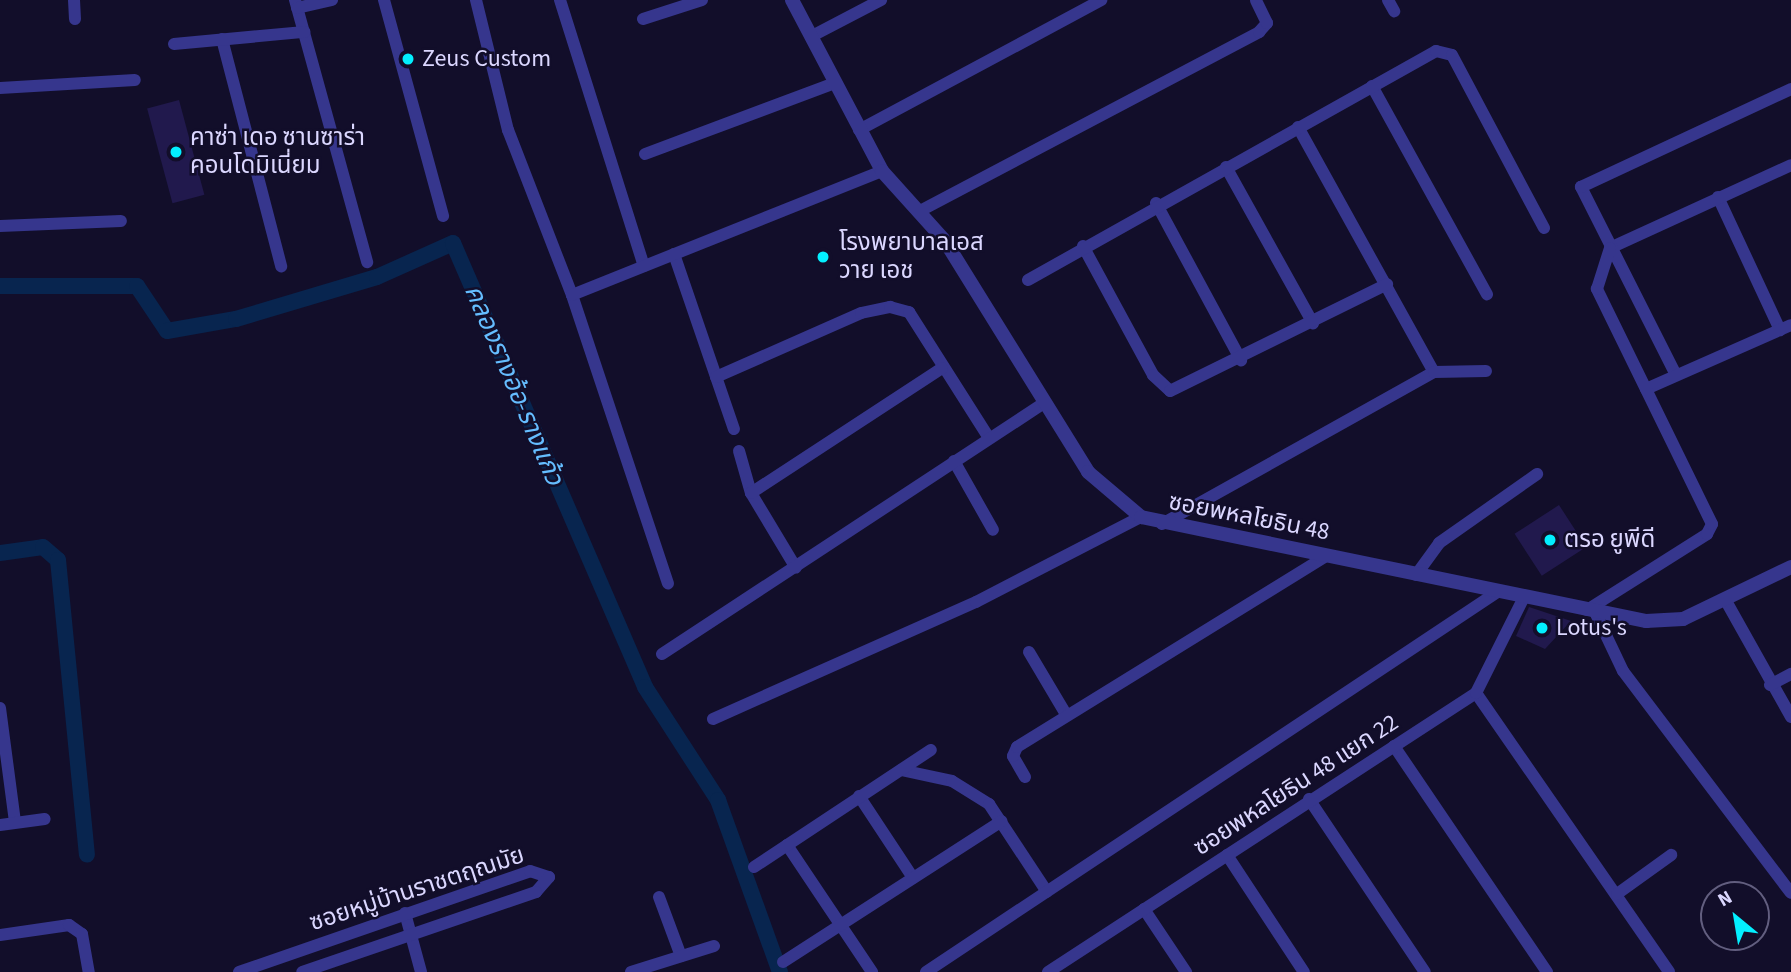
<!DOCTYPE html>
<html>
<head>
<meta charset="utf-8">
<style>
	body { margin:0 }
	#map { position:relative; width:1791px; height:972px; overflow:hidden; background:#120e2a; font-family:"Source Sans 3","Noto Sans Thai",sans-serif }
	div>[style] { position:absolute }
	.canal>* { height:16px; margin:-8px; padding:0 8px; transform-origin:8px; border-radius:8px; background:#08254f }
	.building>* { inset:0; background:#21194d; transform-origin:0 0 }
	.minor>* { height:12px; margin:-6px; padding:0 6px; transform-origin:6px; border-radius:6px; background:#36368d }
	.tertiary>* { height:14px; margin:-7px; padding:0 7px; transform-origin:7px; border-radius:7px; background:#36368d }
	.dots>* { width:19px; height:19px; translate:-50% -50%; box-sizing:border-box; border:4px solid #120e2a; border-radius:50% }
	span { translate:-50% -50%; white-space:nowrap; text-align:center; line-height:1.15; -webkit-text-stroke:5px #120e2a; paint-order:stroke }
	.poi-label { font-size:24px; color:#dbd7ff }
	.left { translate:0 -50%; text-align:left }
	.street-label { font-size:24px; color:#dbd7ff }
	.water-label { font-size:26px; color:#65bdff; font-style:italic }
	.north { position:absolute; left:1700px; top:881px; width:70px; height:70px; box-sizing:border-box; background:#120e2a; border:2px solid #625e7f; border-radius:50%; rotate:330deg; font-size:19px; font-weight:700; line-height:28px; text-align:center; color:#dbd7ff }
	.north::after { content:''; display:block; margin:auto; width:24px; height:32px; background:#03efff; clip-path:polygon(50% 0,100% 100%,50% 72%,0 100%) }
</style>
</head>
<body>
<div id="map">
	<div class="canal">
		<i style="left:0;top:286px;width:137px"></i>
		<i style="left:137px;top:286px;width:54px;rotate:56.3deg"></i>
		<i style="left:167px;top:331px;width:70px;rotate:-9.9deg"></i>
		<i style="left:236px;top:319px;width:147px;rotate:-16.6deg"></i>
		<i style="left:377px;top:277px;width:83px;rotate:-24.1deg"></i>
		<i style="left:453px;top:243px;width:484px;rotate:66.6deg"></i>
		<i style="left:645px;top:687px;width:135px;rotate:57.1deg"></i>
		<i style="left:718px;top:800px;width:183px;rotate:70.2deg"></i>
		<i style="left:0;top:553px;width:43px;rotate:-7.9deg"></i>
		<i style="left:43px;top:547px;width:20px;rotate:41deg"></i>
		<i style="left:58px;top:560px;width:296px;rotate:84.4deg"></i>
	</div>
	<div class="building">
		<i style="left:179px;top:100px;width:98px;height:33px;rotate:75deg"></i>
		<i style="left:1559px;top:505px;width:50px;height:53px;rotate:57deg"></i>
		<i style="clip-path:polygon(1529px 607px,1571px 621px,1545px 649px,1516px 636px)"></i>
	</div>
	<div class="minor">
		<i style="left:74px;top:0;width:19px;rotate:87deg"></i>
		<i style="left:295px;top:0;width:272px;rotate:74.6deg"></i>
		<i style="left:384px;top:0;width:224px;rotate:74.7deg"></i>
		<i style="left:476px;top:0;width:134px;rotate:76.2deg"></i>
		<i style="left:508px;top:130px;width:177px;rotate:68.8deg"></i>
		<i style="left:572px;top:295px;width:304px;rotate:71.6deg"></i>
		<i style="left:560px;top:0;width:279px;rotate:72.5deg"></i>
		<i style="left:1388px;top:0;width:13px;rotate:61deg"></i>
		<i style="left:297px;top:8px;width:36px;rotate:-13deg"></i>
		<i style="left:643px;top:19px;width:62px;rotate:-17.9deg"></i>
		<i style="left:812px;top:36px;width:78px;rotate:-27.6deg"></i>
		<i style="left:222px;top:39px;width:235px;rotate:75.4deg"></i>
		<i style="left:174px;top:44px;width:131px;rotate:-5.3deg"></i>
		<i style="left:1372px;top:86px;width:238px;rotate:61.1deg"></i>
		<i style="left:0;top:88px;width:135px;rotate:-3.4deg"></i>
		<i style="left:1298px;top:127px;width:280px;rotate:61deg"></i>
		<i style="left:859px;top:130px;width:275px;rotate:-28.2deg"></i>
		<i style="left:645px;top:154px;width:203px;rotate:-20.5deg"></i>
		<i style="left:1226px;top:167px;width:179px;rotate:60.9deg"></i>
		<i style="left:1718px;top:197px;width:147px;rotate:65deg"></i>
		<i style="left:1156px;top:203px;width:179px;rotate:61.6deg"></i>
		<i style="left:918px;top:212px;width:386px;rotate:-27.8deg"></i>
		<i style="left:1259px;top:32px;width:12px;rotate:-48deg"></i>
		<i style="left:1267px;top:23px;width:25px;rotate:-116deg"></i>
		<i style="left:0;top:226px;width:121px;rotate:-2.4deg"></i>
		<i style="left:1083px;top:246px;width:147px;rotate:61.5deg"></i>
		<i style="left:1153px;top:375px;width:23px;rotate:43deg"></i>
		<i style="left:1170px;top:391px;width:242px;rotate:-26.2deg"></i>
		<i style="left:1610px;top:248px;width:199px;rotate:-24.6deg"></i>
		<i style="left:674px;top:254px;width:185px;rotate:71.1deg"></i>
		<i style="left:1028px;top:280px;width:468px;rotate:-29.3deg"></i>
		<i style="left:1436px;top:51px;width:16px;rotate:14deg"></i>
		<i style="left:1452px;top:55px;width:196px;rotate:62deg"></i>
		<i style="left:572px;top:295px;width:334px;rotate:-21.8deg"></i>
		<i style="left:1676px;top:375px;width:211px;rotate:-116.8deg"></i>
		<i style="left:1581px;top:187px;width:232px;rotate:-25deg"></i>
		<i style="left:716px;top:377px;width:158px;rotate:-23.8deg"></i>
		<i style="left:861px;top:313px;width:30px;rotate:-12deg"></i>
		<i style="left:890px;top:307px;width:20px;rotate:15deg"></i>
		<i style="left:909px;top:312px;width:149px;rotate:57.6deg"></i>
		<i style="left:1646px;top:389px;width:158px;rotate:-23.8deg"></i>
		<i style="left:739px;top:451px;width:44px;rotate:74.1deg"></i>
		<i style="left:751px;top:493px;width:87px;rotate:59deg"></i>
		<i style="left:954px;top:461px;width:79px;rotate:60.5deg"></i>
		<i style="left:751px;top:493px;width:228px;rotate:-33.2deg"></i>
		<i style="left:1162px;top:524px;width:312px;rotate:-29.2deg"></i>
		<i style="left:1434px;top:372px;width:52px;rotate:-1.1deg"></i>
		<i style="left:1416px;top:575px;width:39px;rotate:-54deg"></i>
		<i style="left:1439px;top:543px;width:120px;rotate:-35.1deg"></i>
		<i style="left:1726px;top:601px;width:133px;rotate:60.7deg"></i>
		<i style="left:1587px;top:610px;width:142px;rotate:-32.3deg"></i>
		<i style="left:1707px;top:534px;width:11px;rotate:-63deg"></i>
		<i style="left:1712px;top:524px;width:262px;rotate:-116.1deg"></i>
		<i style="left:1597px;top:289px;width:43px;rotate:-72.4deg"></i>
		<i style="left:1595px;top:612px;width:65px;rotate:64.6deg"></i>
		<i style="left:1623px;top:671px;width:278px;rotate:52.9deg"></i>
		<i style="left:1029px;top:652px;width:74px;rotate:59.3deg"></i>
		<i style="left:662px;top:654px;width:457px;rotate:-33.3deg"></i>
		<i style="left:1770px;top:685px;width:24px;rotate:-28deg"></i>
		<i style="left:1476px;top:693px;width:339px;rotate:55.3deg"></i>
		<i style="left:0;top:708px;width:115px;rotate:82.5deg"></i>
		<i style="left:713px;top:719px;width:288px;rotate:-24deg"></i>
		<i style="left:976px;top:602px;width:186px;rotate:-27.3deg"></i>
		<i style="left:1394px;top:746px;width:273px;rotate:55.9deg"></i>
		<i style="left:901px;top:770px;width:52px;rotate:12.2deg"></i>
		<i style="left:952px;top:781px;width:44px;rotate:31.9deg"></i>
		<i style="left:989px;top:804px;width:105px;rotate:56.6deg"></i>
		<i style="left:1025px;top:777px;width:24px;rotate:-120deg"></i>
		<i style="left:1013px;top:756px;width:10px;rotate:-66deg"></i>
		<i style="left:1017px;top:747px;width:363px;rotate:-31.7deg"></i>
		<i style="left:859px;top:796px;width:98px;rotate:56.6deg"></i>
		<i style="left:1309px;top:799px;width:208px;rotate:56.2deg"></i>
		<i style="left:0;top:825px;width:45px;rotate:-7.6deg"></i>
		<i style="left:787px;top:845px;width:153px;rotate:56.2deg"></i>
		<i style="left:1227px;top:855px;width:140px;rotate:56.7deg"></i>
		<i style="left:754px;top:867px;width:212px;rotate:-33.5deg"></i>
		<i style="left:1617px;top:894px;width:67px;rotate:-35.8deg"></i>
		<i style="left:659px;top:897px;width:63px;rotate:69.6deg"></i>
		<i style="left:1144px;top:909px;width:76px;rotate:56.3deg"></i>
		<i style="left:405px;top:913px;width:61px;rotate:74.8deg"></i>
		<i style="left:0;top:935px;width:70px;rotate:-8.2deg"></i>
		<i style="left:69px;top:925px;width:16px;rotate:35deg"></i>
		<i style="left:82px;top:934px;width:39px;rotate:80deg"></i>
		<i style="left:783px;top:962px;width:260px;rotate:-32.8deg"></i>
		<i style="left:239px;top:972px;width:308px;rotate:-19.1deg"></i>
		<i style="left:530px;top:871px;width:20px;rotate:18deg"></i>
		<i style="left:549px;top:877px;width:20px;rotate:131deg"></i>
		<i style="left:536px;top:892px;width:247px;rotate:161.1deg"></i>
		<i style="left:631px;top:972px;width:87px;rotate:-17.4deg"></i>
		<i style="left:926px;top:972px;width:688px;rotate:-33.62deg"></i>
		<i style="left:1048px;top:972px;width:511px;rotate:-33.1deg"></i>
		<i style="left:1476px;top:693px;width:107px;rotate:-63.4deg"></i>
	</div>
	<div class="tertiary">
		<i style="left:792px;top:0;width:193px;rotate:62.2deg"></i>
		<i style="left:882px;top:171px;width:94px;rotate:48deg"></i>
		<i style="left:945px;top:241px;width:272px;rotate:58.2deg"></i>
		<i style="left:1088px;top:472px;width:70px;rotate:40.3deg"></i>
		<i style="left:1141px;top:517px;width:516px;rotate:11.64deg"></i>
		<i style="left:1646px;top:621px;width:37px;rotate:-3deg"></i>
		<i style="left:1683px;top:619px;width:120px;rotate:-25.7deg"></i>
	</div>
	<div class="dots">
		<i style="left:408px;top:59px;background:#03efff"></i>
		<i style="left:176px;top:152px;background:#03efff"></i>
		<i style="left:823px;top:257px;background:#03efff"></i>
		<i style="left:1550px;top:540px;background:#03efff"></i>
		<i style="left:1542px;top:628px;background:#03efff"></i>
	</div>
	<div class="poi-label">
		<span class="left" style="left:422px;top:59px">Zeus Custom</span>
		<span class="left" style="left:190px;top:152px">คาซ่า เดอ ซานซาร่า<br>คอนโดมิเนี่ยม</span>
		<span class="left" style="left:839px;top:257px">โรงพยาบาลเอส<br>วาย เอช</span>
		<span class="left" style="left:1564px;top:540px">ตรอ ยูพีดี</span>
		<span class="left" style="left:1556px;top:628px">Lotus's</span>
	</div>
	<div class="street-label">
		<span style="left:1249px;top:517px;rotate:11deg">ซอยพหลโยธิน 48</span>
		<span style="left:1296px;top:785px;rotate:-33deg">ซอยพหลโยธิน 48 แยก 22</span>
		<span style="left:417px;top:889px;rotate:-18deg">ซอยหมู่บ้านราชตฤณมัย</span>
	</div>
	<div class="water-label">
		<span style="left:514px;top:385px;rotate:67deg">คลองรางอ้อ-รางแก้ว</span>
	</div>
	<div class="north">N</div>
</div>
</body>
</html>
